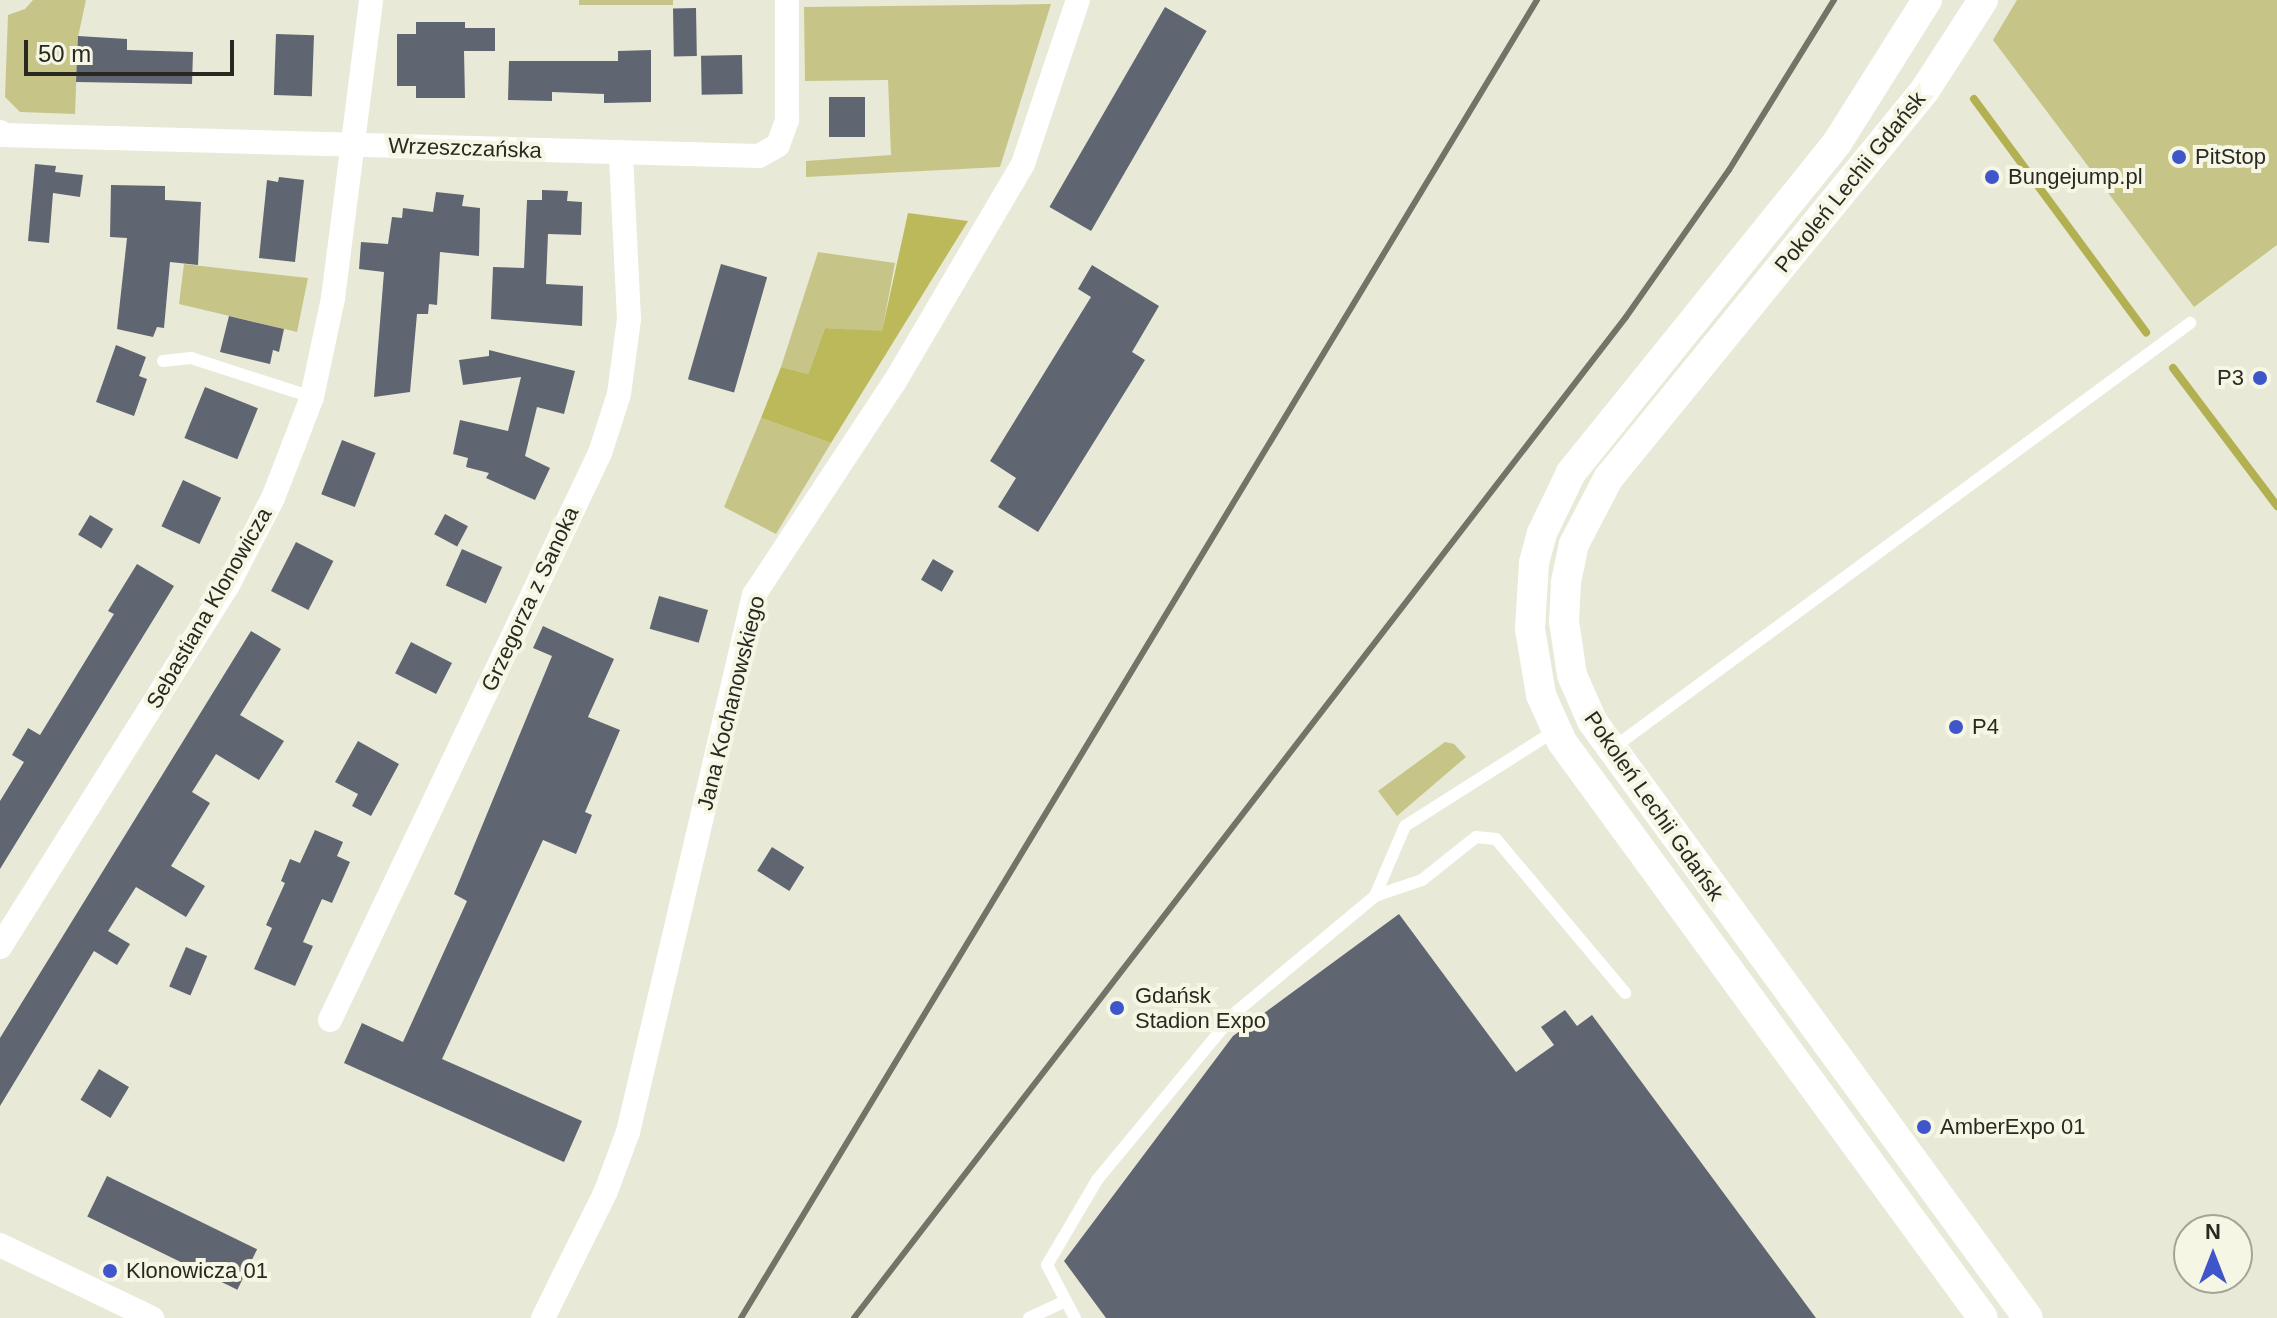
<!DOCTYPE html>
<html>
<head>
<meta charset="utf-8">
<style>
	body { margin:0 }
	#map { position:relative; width:2277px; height:1318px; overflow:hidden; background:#e9e9d8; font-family:Helvetica,sans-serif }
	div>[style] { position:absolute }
	.green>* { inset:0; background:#c6c587; transform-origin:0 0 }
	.forest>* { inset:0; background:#bcb95b }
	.stream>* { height:8px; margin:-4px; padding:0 4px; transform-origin:4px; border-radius:4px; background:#b3b052 }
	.building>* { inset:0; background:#606572; transform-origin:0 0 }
	.service>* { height:12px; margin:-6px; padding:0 6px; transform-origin:6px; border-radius:6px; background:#fff }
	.minor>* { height:24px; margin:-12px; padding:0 12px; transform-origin:12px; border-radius:12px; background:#fff }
	.tertiary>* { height:30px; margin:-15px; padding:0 15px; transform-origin:15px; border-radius:15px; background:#fff }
	.rail>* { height:6px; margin:-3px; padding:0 3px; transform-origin:3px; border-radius:3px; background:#737368 }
	.dots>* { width:22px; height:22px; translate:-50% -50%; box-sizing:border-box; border:4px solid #f6f6e5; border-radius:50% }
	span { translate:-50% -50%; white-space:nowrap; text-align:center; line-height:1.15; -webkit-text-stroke:8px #f6f6e5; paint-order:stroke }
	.street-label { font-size:22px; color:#292922 }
	.poi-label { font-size:22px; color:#292922 }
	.left { translate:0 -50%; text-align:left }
	.right { translate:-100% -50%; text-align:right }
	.north { position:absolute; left:2173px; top:1214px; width:80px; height:80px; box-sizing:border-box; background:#f6f6e5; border:2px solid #a4a497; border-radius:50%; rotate:0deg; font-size:22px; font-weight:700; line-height:32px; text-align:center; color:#292922 }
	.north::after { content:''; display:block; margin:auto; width:28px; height:36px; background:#3e56c9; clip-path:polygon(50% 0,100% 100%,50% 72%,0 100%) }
	.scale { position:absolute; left:24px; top:40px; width:210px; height:36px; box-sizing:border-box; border:4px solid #292922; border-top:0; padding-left:10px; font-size:24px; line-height:28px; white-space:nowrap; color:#292922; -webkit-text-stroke:6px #f6f6e5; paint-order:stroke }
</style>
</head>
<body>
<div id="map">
	<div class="green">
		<i style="clip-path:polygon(33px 0,86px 0,78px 37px,75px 114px,20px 112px,5px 97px,8px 15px,25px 9px)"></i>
		<i style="left:579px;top:0;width:94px;height:5px"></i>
		<i style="clip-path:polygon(2017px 0,2277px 0,2277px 245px,2194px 307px,1993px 40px)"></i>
		<i style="clip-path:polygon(1051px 4px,1000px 167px,806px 177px,806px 161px,891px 155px,888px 80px,805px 81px,804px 7px)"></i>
		<i style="clip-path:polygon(818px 252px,895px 263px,882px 332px,825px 328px,808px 374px,781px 367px)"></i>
		<i style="clip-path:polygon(184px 264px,308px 278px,297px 332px,179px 304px)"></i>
		<i style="clip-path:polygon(761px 418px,831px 443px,776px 534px,724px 507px)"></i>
		<i style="clip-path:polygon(1445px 742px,1454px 744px,1466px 757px,1397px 816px,1378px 791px)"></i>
	</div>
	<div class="forest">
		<i style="clip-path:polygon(908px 213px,968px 221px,831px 443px,761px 418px,781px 367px,808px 374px,825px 328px,882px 331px)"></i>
	</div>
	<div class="stream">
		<i style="left:1974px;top:99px;width:290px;rotate:53.6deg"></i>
		<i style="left:2173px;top:368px;width:173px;rotate:53deg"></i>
	</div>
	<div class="building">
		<i style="left:1165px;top:7px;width:48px;height:231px;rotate:30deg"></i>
		<i style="left:696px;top:8px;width:48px;height:23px;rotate:89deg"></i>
		<i style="clip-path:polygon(416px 22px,465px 22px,465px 28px,495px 28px,495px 51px,464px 51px,465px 98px,416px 98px,416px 86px,397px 86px,397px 34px,416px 34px)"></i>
		<i style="left:276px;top:34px;width:38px;height:61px;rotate:2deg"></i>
		<i style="clip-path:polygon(78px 36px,127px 39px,127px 50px,193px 52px,192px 84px,76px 82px)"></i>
		<i style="clip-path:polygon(651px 50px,651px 102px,604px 103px,604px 94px,552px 92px,552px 101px,508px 100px,509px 61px,618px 61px,618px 51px)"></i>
		<i style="left:742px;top:55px;width:39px;height:41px;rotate:89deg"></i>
		<i style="left:865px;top:97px;width:40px;height:36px;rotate:90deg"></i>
		<i style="clip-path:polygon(35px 164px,56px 166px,55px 172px,83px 175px,80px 197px,53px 193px,49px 243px,28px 241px)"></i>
		<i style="clip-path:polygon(279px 177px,304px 180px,295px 262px,259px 258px,267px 180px,278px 182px)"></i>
		<i style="clip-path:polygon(111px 185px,165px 186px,165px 200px,201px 202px,198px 265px,170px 262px,164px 328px,157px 327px,153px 337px,117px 329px,127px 238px,110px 237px)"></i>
		<i style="clip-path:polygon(542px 190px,568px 191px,567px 201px,582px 202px,581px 235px,548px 234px,546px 284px,583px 286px,582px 326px,491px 319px,493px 267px,524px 268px,527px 200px,542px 200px)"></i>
		<i style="clip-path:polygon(436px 192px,464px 195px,462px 206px,480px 208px,479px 256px,440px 252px,437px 305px,429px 304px,428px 314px,417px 314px,410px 392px,374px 397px,384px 272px,359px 269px,361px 242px,388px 244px,392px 217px,402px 218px,403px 208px,433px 212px)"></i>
		<i style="left:721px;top:264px;width:48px;height:120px;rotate:16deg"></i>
		<i style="clip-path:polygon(1092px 265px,1159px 306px,1132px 352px,1145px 360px,1038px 532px,998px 507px,1016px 478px,990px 461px,1091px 297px,1078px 289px)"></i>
		<i style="clip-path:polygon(229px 316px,284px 329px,279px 352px,273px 350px,270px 364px,220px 352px)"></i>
		<i style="clip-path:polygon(116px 345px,146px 357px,139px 376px,147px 379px,134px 416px,96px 402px)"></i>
		<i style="clip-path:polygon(489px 350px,575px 371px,564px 414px,537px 407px,525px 456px,550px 468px,535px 500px,486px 478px,489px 473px,466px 467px,468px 458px,453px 454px,460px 420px,508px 431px,521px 377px,463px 385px,459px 360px,489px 356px)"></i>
		<i style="left:205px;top:387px;width:57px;height:55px;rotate:22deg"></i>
		<i style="left:342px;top:440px;width:36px;height:58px;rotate:21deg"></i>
		<i style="left:183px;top:480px;width:42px;height:51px;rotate:25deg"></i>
		<i style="left:445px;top:514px;width:26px;height:23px;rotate:28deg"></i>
		<i style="left:90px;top:515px;width:27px;height:23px;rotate:31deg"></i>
		<i style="left:296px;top:542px;width:42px;height:55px;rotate:27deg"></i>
		<i style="left:462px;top:549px;width:44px;height:40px;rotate:24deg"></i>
		<i style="left:933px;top:559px;width:24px;height:24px;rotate:30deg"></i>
		<i style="clip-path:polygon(137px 564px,174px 586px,0 869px,0 801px,24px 762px,12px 755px,28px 728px,40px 735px,114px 614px,108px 611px)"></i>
		<i style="left:659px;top:596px;width:51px;height:34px;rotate:16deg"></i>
		<i style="clip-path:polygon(543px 626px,614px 659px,588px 717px,620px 730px,585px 812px,592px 815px,576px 854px,543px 840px,442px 1059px,582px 1121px,564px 1162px,344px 1063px,362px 1023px,403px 1042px,467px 901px,454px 894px,552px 656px,533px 648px)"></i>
		<i style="clip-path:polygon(251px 631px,281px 649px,240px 715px,284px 741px,259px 780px,216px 754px,192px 792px,210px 803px,171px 866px,205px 886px,186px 917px,136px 887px,108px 931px,130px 944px,117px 965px,94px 951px,0 1106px,0 1038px)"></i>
		<i style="left:411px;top:642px;width:46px;height:35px;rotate:27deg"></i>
		<i style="clip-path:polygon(358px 741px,399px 764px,371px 816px,352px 806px,358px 794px,335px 782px)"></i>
		<i style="clip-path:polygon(315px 830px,343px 842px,337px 856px,350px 862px,332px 903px,322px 899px,303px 942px,313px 946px,295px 986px,254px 969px,272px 928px,266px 925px,285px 883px,281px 881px,290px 859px,300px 863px)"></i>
		<i style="left:772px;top:847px;width:38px;height:28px;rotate:32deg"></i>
		<i style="clip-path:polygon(1399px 914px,1516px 1072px,1554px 1045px,1541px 1027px,1565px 1010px,1577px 1026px,1592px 1015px,1816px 1318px,1106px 1318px,1064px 1261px,1233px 1036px)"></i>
		<i style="left:186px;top:947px;width:23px;height:43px;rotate:23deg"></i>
		<i style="left:99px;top:1069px;width:35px;height:36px;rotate:31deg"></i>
		<i style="left:107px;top:1176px;width:167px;height:45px;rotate:26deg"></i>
	</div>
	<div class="service">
		<i style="left:163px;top:361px;width:28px;rotate:-6deg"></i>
		<i style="left:191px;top:358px;width:127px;rotate:17.9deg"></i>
		<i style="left:1613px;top:748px;width:717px;rotate:-36.37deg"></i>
		<i style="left:1375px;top:896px;width:50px;rotate:-18.8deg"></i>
		<i style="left:1422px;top:880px;width:69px;rotate:-38.5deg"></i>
		<i style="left:1476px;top:837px;width:20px;rotate:6deg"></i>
		<i style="left:1496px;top:839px;width:201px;rotate:50deg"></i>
		<i style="left:1029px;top:1318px;width:38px;rotate:-25deg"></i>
		<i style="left:1075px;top:1318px;width:60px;rotate:-117.8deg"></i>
		<i style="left:1047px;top:1265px;width:99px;rotate:-59.5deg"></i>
		<i style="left:1097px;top:1180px;width:218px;rotate:-50.4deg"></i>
		<i style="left:1236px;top:1012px;width:181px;rotate:-39.8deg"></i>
		<i style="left:1375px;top:896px;width:76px;rotate:-66.8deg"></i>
		<i style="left:1405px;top:826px;width:179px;rotate:-32.4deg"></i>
	</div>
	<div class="minor">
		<i style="left:0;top:132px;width:4px;rotate:45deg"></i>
		<i style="left:3px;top:135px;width:756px;rotate:1.59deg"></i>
		<i style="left:759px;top:156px;width:22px;rotate:-30deg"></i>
		<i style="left:778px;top:145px;width:27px;rotate:-70deg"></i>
		<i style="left:787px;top:120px;width:120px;rotate:-90deg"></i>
		<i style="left:0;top:947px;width:426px;rotate:-57.8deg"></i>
		<i style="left:227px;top:587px;width:100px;rotate:-62.7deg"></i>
		<i style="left:273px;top:498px;width:58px;rotate:-68.7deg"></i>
		<i style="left:294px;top:444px;width:50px;rotate:-69deg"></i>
		<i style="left:312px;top:397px;width:101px;rotate:-78deg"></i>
		<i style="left:333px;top:298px;width:300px;rotate:-82.7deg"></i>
		<i style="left:330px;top:1020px;width:628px;rotate:-64.54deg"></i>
		<i style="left:600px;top:453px;width:62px;rotate:-72.1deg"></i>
		<i style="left:619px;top:394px;width:76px;rotate:-82.4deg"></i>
		<i style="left:629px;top:319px;width:166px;rotate:-92.8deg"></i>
		<i style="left:0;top:1245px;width:169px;rotate:25.7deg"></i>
		<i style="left:543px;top:1318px;width:142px;rotate:-63.6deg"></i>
		<i style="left:606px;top:1191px;width:63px;rotate:-69.6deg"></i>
		<i style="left:628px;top:1132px;width:552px;rotate:-76.8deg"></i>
		<i style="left:754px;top:595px;width:254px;rotate:-56.6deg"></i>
		<i style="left:894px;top:383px;width:254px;rotate:-59.5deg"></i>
		<i style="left:1023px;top:164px;width:173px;rotate:-71.5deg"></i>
	</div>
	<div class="tertiary">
		<i style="left:1927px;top:0;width:169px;rotate:122.2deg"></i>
		<i style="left:1837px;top:143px;width:424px;rotate:128.9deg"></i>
		<i style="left:1571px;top:473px;width:67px;rotate:115.8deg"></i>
		<i style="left:1542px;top:533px;width:31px;rotate:105deg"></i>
		<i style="left:1534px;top:563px;width:66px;rotate:93.5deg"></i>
		<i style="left:1530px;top:629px;width:67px;rotate:80.5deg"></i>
		<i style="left:1541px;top:695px;width:51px;rotate:65.9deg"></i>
		<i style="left:1562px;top:742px;width:713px;rotate:53.84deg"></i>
		<i style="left:1983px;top:0;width:107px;rotate:122.8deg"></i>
		<i style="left:1925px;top:90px;width:500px;rotate:129.2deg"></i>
		<i style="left:1609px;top:477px;width:76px;rotate:117.6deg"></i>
		<i style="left:1574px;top:544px;width:40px;rotate:102deg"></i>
		<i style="left:1566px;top:583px;width:38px;rotate:93deg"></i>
		<i style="left:1564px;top:621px;width:55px;rotate:81.6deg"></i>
		<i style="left:1572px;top:675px;width:50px;rotate:66.5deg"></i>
		<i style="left:1592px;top:721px;width:739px;rotate:53.86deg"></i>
	</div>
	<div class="rail">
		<i style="left:741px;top:1318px;width:1540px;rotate:-58.87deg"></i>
		<i style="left:854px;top:1318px;width:1264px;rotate:-52.36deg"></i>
		<i style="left:1626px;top:317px;width:179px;rotate:-55deg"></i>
		<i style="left:1729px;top:170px;width:200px;rotate:-58.3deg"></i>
	</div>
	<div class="dots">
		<i style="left:2179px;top:157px;background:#3e56c9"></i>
		<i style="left:1992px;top:177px;background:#3e56c9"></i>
		<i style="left:2260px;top:378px;background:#3e56c9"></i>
		<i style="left:1956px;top:727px;background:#3e56c9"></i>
		<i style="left:1117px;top:1008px;background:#3e56c9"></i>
		<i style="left:1924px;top:1127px;background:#3e56c9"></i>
		<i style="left:110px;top:1271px;background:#3e56c9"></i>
	</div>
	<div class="street-label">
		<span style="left:465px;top:148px;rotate:2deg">Wrzeszczańska</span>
		<span style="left:1850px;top:182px;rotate:-51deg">Pokoleń Lechii Gdańsk</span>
		<span style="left:530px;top:599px;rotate:-65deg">Grzegorza z Sanoka</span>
		<span style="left:209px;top:608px;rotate:-60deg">Sebastiana Klonowicza</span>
		<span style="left:731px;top:703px;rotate:-76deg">Jana Kochanowskiego</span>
		<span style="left:1654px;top:806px;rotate:55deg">Pokoleń Lechii Gdańsk</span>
	</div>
	<div class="poi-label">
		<span class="left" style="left:2195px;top:157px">PitStop</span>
		<span class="left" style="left:2008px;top:177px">Bungejump.pl</span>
		<span class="right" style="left:2244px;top:378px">P3</span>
		<span class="left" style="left:1972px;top:727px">P4</span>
		<span class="left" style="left:1135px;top:1008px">Gdańsk<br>Stadion Expo</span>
		<span class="left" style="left:1940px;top:1127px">AmberExpo 01</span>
		<span class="left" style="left:126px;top:1271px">Klonowicza 01</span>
	</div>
	<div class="north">N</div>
	<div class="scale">50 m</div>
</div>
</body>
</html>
